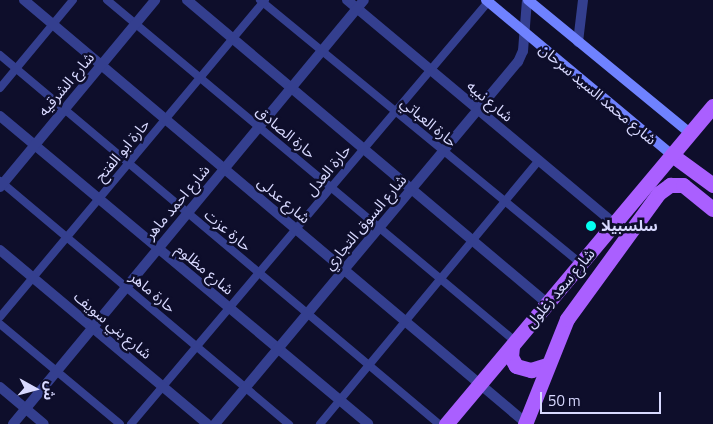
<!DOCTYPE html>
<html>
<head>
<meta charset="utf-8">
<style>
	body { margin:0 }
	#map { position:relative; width:713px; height:424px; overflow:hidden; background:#0e0e2b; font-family:"Titillium Web","Noto Sans Arabic",sans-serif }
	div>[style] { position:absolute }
	.lane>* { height:8px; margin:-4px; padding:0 4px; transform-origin:4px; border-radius:4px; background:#343f8f }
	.street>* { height:10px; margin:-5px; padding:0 5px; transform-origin:5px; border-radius:5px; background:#343f8f }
	.secondary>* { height:10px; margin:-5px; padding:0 5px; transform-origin:5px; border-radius:5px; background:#6f82ff }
	.primary>* { height:15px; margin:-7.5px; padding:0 7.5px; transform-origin:7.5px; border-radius:7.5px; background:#aa5fff }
	.dots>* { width:14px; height:14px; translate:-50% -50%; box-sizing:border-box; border:2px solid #0e0e2b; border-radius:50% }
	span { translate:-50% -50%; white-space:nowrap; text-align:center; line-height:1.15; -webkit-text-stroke:5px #0e0e2b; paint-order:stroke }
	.street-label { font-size:15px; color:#d8d9ff }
	.poi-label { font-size:15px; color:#d8d9ff; font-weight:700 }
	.left { translate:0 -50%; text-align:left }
	.north { position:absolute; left:10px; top:364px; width:50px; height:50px; -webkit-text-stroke:4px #0e0e2b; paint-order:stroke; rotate:97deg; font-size:14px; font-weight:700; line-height:20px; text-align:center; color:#d8d9ff }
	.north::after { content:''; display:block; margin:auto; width:18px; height:22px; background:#d8d9ff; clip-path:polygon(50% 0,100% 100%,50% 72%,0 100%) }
	.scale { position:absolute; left:540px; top:392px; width:121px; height:22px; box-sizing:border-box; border:2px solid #d8d9ff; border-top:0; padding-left:6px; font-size:15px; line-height:18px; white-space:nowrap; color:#d8d9ff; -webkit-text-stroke:4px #0e0e2b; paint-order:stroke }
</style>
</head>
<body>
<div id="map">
	<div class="lane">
		<i style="left:107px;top:0;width:533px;rotate:39.9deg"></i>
		<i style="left:260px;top:0;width:416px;rotate:39.4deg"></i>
		<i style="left:0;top:55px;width:573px;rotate:40.05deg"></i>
		<i style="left:0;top:88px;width:114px;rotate:-50.3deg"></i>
		<i style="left:0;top:181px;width:378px;rotate:40.1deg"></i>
		<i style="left:0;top:317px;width:413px;rotate:-50.1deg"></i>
		<i style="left:0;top:324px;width:156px;rotate:39.8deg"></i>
		<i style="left:131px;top:424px;width:553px;rotate:-49.77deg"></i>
		<i style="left:320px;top:424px;width:342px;rotate:-50.3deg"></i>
	</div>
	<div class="street">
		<i style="left:24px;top:0;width:656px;rotate:40.12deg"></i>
		<i style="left:187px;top:0;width:471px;rotate:40.1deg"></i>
		<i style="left:347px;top:0;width:348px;rotate:39.9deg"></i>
		<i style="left:578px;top:42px;width:42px;rotate:-83.2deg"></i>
		<i style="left:0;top:116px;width:480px;rotate:39.9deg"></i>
		<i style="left:0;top:187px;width:243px;rotate:-50.3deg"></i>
		<i style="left:0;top:250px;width:270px;rotate:40deg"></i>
		<i style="left:0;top:387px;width:57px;rotate:40.1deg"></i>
		<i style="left:13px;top:424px;width:550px;rotate:-50.38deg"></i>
		<i style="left:215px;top:424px;width:472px;rotate:-50.1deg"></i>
		<i style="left:518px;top:62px;width:12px;rotate:-66deg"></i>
		<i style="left:523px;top:51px;width:51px;rotate:-85.5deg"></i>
	</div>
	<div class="secondary">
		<i style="left:486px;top:0;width:242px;rotate:39.8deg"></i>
		<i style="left:528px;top:0;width:210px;rotate:39.4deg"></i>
	</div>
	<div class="primary">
		<i style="left:672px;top:155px;width:51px;rotate:36.2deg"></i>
		<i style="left:512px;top:346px;width:11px;rotate:95deg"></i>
		<i style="left:511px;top:357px;width:10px;rotate:61deg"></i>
		<i style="left:516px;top:366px;width:16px;rotate:15deg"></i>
		<i style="left:531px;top:370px;width:16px;rotate:-18deg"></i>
		<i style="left:446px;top:424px;width:415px;rotate:-50deg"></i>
		<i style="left:525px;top:424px;width:113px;rotate:-68.2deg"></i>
		<i style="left:567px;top:319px;width:156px;rotate:-53.9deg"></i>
		<i style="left:659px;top:193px;width:14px;rotate:-36deg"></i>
		<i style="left:670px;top:185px;width:13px"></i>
		<i style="left:683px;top:185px;width:38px;rotate:39deg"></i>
	</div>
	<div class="dots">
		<i style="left:591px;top:226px;background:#04fff1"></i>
	</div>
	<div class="street-label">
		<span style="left:66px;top:84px;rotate:-50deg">شارع الشرقيه</span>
		<span style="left:598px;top:94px;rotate:40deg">شارع محمد السيد سرحان</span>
		<span style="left:490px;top:101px;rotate:40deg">شارع نبيه</span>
		<span style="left:429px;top:122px;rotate:40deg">حارة العباتي</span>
		<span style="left:286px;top:132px;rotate:40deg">حارة الصادق</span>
		<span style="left:122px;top:150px;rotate:-50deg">حارة ابو الفتح</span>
		<span style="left:328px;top:170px;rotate:-50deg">حارة العدل</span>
		<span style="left:284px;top:200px;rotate:40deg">شارع عدلى</span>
		<span style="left:177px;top:202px;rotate:-50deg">شارع احمد ماهر</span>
		<span style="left:365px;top:222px;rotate:-50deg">شارع السوق التجاري</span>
		<span style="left:228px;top:230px;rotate:40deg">حارة عزت</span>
		<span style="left:205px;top:269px;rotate:40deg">شارع مظلوم</span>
		<span style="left:560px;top:288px;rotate:-50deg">شارع سعد زغلول</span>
		<span style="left:153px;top:292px;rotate:40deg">حارة ماهر</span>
		<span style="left:113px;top:325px;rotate:40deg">شارع بني سويف</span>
	</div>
	<div class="poi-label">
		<span class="left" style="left:601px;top:226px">سلسبيلا</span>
	</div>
	<div class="north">ش</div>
	<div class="scale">50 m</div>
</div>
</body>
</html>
